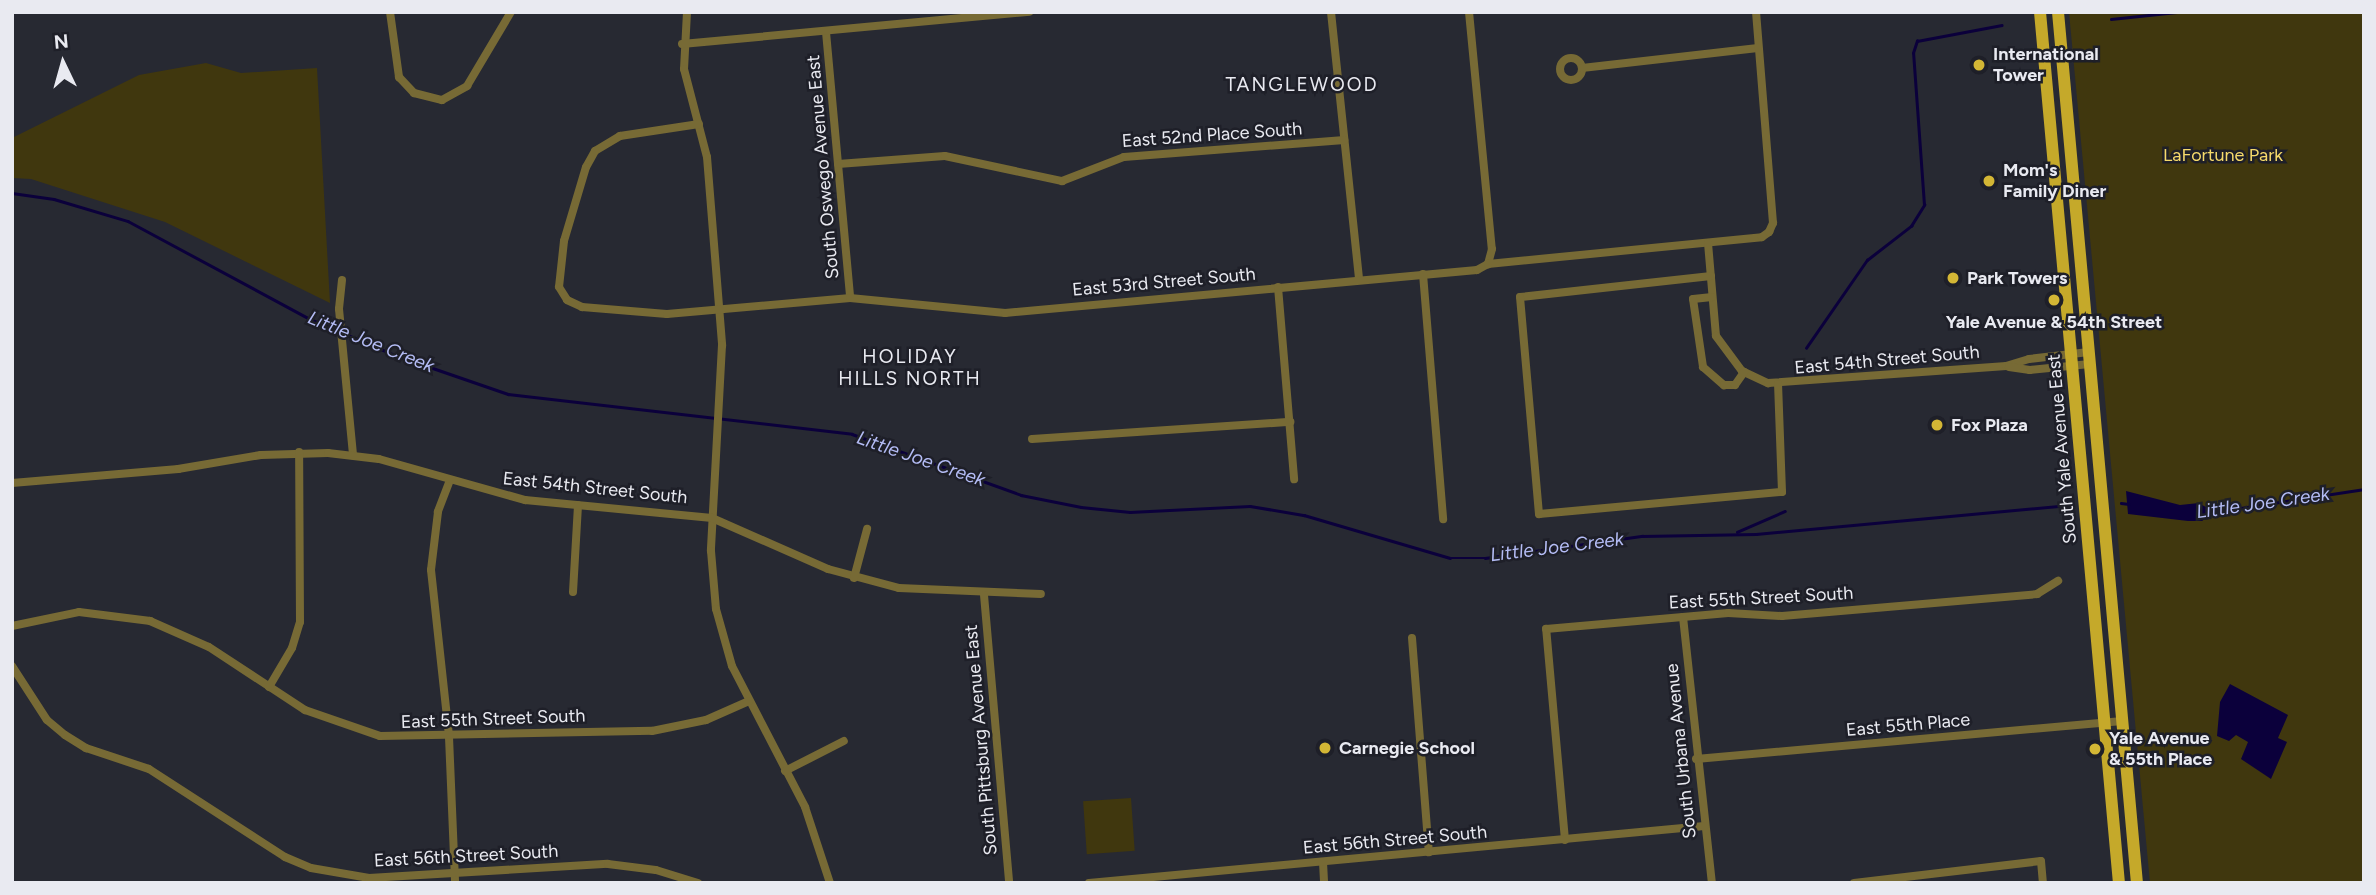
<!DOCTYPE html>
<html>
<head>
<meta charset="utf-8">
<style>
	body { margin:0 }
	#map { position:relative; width:2376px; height:895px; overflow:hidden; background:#272932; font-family:Figtree,sans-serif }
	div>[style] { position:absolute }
	.green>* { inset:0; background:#40370e; transform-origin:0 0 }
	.water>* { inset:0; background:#0b003b }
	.stream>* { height:2.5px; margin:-1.25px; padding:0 1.25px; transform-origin:1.25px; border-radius:1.25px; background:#0b003b }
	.street>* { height:8px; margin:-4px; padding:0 4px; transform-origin:4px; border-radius:4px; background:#776a35 }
	.street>.ring { margin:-4px; padding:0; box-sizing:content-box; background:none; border:8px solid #776a35; border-radius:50% }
	.primary>* { height:12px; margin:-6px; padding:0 6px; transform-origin:6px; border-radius:6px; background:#c5a92a }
	.dots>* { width:19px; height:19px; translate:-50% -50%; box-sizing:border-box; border:4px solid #1e1f28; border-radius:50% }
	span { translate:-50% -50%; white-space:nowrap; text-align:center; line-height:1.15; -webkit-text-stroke:5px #1e1f28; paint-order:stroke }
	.poi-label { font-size:18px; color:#e9eaf1; font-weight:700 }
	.left { translate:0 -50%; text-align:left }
	.street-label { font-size:18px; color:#e9eaf1 }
	.park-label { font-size:18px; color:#f6da6b }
	.neighbourhood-label { font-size:19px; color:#e9eaf1; letter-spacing:2px }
	.water-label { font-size:19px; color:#b4bcf5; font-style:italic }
	.frame { position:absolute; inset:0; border:14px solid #e9eaf1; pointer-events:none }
	.north { position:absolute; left:28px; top:28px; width:70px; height:70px; -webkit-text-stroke:5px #1e1f28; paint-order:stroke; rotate:355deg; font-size:19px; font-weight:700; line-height:28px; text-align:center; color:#e9eaf1 }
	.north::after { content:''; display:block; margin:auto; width:24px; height:32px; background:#e9eaf1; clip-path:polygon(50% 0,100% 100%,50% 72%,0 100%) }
</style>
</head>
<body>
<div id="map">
	<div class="green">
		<i style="clip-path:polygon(2069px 12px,2364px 12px,2364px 883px,2150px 883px)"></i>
		<i style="clip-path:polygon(206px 63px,241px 73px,317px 68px,330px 303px,165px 222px,31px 179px,12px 178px,12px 138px,139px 75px)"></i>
		<i style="left:1131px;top:798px;width:53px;height:48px;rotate:86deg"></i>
	</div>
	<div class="water">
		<i style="clip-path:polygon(2126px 491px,2180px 505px,2199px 503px,2209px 509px,2209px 516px,2202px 521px,2188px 521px,2128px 514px)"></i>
		<i style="clip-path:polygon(2230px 684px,2288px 715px,2278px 738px,2287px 742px,2271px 779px,2241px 759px,2248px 742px,2236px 735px,2229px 741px,2217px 736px,2220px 702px)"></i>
	</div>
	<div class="stream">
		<i style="left:2111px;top:19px;width:66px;rotate:-6.1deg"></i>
		<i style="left:12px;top:193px;width:42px;rotate:8.1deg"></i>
		<i style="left:54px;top:199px;width:77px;rotate:16.6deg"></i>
		<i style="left:128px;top:221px;width:207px;rotate:28.3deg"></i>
		<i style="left:310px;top:319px;width:92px;rotate:23deg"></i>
		<i style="left:395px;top:355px;width:120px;rotate:19deg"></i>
		<i style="left:508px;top:394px;width:346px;rotate:6.6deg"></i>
		<i style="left:852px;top:434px;width:180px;rotate:19.8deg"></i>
		<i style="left:1021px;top:495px;width:61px;rotate:11.3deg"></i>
		<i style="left:1081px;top:507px;width:49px;rotate:5.8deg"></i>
		<i style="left:1130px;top:512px;width:120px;rotate:-2.9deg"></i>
		<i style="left:1250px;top:506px;width:55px;rotate:9.5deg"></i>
		<i style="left:1304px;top:515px;width:152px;rotate:16.4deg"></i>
		<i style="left:1450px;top:558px;width:35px"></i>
		<i style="left:1485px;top:558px;width:159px;rotate:-8deg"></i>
		<i style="left:1642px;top:536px;width:114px;rotate:-1deg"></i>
		<i style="left:1756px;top:534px;width:312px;rotate:-5.3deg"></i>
		<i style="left:1806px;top:348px;width:107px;rotate:-55.3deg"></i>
		<i style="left:1867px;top:260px;width:56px;rotate:-37.7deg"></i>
		<i style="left:1911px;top:226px;width:25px;rotate:-58deg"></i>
		<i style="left:1924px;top:205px;width:152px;rotate:-94.1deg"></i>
		<i style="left:1913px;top:53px;width:13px;rotate:-72deg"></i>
		<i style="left:1917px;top:41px;width:86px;rotate:-10.7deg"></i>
		<i style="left:2121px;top:503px;width:8px;rotate:7deg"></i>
		<i style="left:2208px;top:513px;width:158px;rotate:-8.7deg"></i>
		<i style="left:1737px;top:532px;width:52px;rotate:-23.6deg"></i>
	</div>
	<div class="street">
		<i style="left:390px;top:12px;width:66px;rotate:82.1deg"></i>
		<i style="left:399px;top:77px;width:22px;rotate:47deg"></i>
		<i style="left:414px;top:93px;width:29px;rotate:14deg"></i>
		<i style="left:442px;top:100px;width:29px;rotate:-29deg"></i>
		<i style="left:467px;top:86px;width:86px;rotate:-59.3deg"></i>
		<i style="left:687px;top:12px;width:57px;rotate:93deg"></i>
		<i style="left:684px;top:69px;width:91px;rotate:75.4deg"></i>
		<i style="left:707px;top:157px;width:189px;rotate:85.4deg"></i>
		<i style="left:722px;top:345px;width:206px;rotate:93.1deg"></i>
		<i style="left:711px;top:551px;width:58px;rotate:85.1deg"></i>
		<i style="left:716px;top:609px;width:59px;rotate:74.3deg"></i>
		<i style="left:732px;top:666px;width:159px;rotate:62.6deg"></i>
		<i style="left:805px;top:807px;width:80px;rotate:71.8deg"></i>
		<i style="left:1331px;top:12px;width:269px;rotate:84deg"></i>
		<i style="left:1469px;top:12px;width:238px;rotate:84.5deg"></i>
		<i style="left:1492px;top:249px;width:16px;rotate:105deg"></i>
		<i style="left:826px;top:32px;width:267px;rotate:84.8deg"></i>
		<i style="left:682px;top:44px;width:349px;rotate:-5.3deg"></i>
		<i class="ring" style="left:1560px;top:58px;width:14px;height:14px"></i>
		<i style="left:1582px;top:68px;width:177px;rotate:-6.5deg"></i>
		<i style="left:699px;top:124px;width:80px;rotate:171.4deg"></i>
		<i style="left:620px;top:136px;width:29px;rotate:149deg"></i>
		<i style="left:595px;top:151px;width:18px;rotate:119deg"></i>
		<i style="left:586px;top:167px;width:77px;rotate:106.6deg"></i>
		<i style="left:564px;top:241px;width:46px;rotate:96.2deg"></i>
		<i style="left:559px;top:287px;width:15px;rotate:58deg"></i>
		<i style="left:567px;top:300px;width:17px;rotate:25deg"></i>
		<i style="left:582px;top:307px;width:85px;rotate:4.7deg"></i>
		<i style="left:667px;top:314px;width:184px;rotate:-5deg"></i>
		<i style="left:850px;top:298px;width:156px;rotate:5.5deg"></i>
		<i style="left:1005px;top:313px;width:474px;rotate:-5.2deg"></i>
		<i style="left:1477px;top:270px;width:13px;rotate:-29deg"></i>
		<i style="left:1488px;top:264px;width:275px;rotate:-5.6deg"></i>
		<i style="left:1762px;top:237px;width:9px;rotate:-36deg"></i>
		<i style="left:1769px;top:232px;width:10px;rotate:-66deg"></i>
		<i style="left:1773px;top:223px;width:212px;rotate:-94.6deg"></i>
		<i style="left:838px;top:164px;width:107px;rotate:-4.3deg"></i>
		<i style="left:945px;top:156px;width:120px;rotate:12.1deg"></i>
		<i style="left:1062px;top:181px;width:66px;rotate:-21.2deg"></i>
		<i style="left:1124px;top:157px;width:221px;rotate:-4.4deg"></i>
		<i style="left:1708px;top:243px;width:93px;rotate:85.1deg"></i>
		<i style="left:1716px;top:336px;width:44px;rotate:53.4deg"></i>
		<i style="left:1742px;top:371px;width:29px;rotate:25deg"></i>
		<i style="left:1768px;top:383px;width:239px;rotate:-4.1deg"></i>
		<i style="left:2006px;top:366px;width:24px;rotate:-17deg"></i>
		<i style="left:2029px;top:359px;width:60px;rotate:-6.7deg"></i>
		<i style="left:1423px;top:274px;width:246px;rotate:85.3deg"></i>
		<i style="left:1711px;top:276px;width:192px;rotate:173.7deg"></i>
		<i style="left:1520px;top:297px;width:218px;rotate:85deg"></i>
		<i style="left:1539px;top:514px;width:244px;rotate:-5.2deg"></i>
		<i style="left:1782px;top:492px;width:108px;rotate:-92.1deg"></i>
		<i style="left:342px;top:280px;width:29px;rotate:96deg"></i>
		<i style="left:339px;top:309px;width:147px;rotate:84.5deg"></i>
		<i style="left:1278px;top:287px;width:193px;rotate:85.2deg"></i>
		<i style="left:1712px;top:297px;width:19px;rotate:174deg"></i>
		<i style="left:1693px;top:299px;width:69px;rotate:81.6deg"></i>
		<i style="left:1703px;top:367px;width:28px;rotate:41deg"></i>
		<i style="left:1724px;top:385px;width:11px"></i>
		<i style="left:1735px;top:385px;width:16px;rotate:-55deg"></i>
		<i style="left:2009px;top:367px;width:21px;rotate:8deg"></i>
		<i style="left:2030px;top:370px;width:60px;rotate:-5.7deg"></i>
		<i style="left:1032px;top:439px;width:259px;rotate:-3.8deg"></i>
		<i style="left:450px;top:480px;width:34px;rotate:111deg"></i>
		<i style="left:438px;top:512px;width:58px;rotate:96.9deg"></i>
		<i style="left:431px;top:570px;width:168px;rotate:83.8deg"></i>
		<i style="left:449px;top:737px;width:146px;rotate:87.6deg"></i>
		<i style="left:12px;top:483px;width:167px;rotate:-4.8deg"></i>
		<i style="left:178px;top:469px;width:84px;rotate:-9.6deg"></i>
		<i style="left:261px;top:455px;width:67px;rotate:-1.7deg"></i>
		<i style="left:328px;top:453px;width:51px;rotate:6.7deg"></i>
		<i style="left:379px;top:459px;width:152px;rotate:15.7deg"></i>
		<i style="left:525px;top:500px;width:188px;rotate:5.5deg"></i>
		<i style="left:712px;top:518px;width:127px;rotate:23.7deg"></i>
		<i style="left:828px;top:569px;width:73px;rotate:15deg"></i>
		<i style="left:899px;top:588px;width:142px;rotate:2.4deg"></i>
		<i style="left:854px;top:578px;width:51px;rotate:-75.1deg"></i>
		<i style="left:573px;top:592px;width:87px;rotate:-86.7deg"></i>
		<i style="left:984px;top:595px;width:289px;rotate:85deg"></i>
		<i style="left:1683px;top:617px;width:268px;rotate:83.8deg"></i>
		<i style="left:12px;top:626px;width:68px;rotate:-11.8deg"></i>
		<i style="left:79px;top:612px;width:72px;rotate:7.2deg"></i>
		<i style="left:150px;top:621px;width:64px;rotate:23.8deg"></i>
		<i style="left:209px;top:647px;width:115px;rotate:33.3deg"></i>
		<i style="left:305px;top:710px;width:79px;rotate:19.1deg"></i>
		<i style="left:380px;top:736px;width:272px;rotate:-1.1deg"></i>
		<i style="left:652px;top:731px;width:55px;rotate:-11.5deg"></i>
		<i style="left:706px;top:720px;width:47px;rotate:-23.8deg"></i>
		<i style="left:1412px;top:638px;width:215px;rotate:85.5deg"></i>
		<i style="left:12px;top:666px;width:64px;rotate:57.1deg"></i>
		<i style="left:47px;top:720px;width:23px;rotate:40deg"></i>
		<i style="left:65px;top:735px;width:25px;rotate:32deg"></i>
		<i style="left:86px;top:748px;width:66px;rotate:18.4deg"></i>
		<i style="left:149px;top:769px;width:162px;rotate:32.9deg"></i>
		<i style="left:285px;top:857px;width:28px;rotate:23deg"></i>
		<i style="left:311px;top:868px;width:59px;rotate:9.8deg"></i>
		<i style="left:369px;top:878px;width:239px;rotate:-3.4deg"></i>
		<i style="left:608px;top:864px;width:48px;rotate:7.1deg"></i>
		<i style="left:656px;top:870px;width:44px;rotate:17.2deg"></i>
		<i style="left:269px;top:687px;width:45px;rotate:-59.5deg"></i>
		<i style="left:292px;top:648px;width:27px;rotate:-73deg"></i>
		<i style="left:300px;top:622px;width:170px;rotate:-90.3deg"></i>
		<i style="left:1696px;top:759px;width:428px;rotate:-5.1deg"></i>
		<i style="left:785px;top:771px;width:66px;rotate:-27deg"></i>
		<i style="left:1565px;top:840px;width:212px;rotate:-95.1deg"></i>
		<i style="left:1546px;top:629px;width:183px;rotate:-5deg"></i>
		<i style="left:1728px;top:613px;width:54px;rotate:3.2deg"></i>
		<i style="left:1782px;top:616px;width:256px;rotate:-4.9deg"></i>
		<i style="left:2037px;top:594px;width:25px;rotate:-32deg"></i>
		<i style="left:1323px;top:862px;width:21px;rotate:87deg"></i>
		<i style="left:1089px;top:883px;width:618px;rotate:-5.3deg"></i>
		<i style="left:1854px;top:883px;width:188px;rotate:-6.7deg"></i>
		<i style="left:2041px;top:861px;width:22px;rotate:85deg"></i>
	</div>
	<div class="primary">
		<i style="left:2040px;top:12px;width:875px;rotate:84.82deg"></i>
		<i style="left:2058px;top:12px;width:875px;rotate:84.82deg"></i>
	</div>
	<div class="dots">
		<i style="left:1979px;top:65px;background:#d3b635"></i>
		<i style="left:1989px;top:181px;background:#d3b635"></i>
		<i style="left:1953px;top:278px;background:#d3b635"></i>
		<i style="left:2054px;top:300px;background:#d3b635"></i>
		<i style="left:1937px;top:425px;background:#d3b635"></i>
		<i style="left:1325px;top:748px;background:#d3b635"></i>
		<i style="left:2095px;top:749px;background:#d3b635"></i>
	</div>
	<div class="poi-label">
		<span class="left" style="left:1993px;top:65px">International<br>Tower</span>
		<span class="left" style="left:2003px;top:181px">Mom's<br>Family Diner</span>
		<span class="left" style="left:1967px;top:278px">Park Towers</span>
		<span style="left:2054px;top:322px">Yale Avenue &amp; 54th Street</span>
		<span class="left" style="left:1951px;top:425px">Fox Plaza</span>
		<span class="left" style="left:2109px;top:749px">Yale Avenue<br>&amp; 55th Place</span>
		<span class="left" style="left:1339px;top:748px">Carnegie School</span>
	</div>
	<div class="street-label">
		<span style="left:1212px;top:135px;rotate:-4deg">East 52nd Place South</span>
		<span style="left:823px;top:167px;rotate:-95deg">South Oswego Avenue East</span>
		<span style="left:1164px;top:282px;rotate:-5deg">East 53rd Street South</span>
		<span style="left:1887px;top:360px;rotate:-5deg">East 54th Street South</span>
		<span style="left:2062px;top:449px;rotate:-95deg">South Yale Avenue East</span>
		<span style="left:595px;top:488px;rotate:6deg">East 54th Street South</span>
		<span style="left:1761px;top:598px;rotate:-3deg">East 55th Street South</span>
		<span style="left:493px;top:719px;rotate:-2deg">East 55th Street South</span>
		<span style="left:1908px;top:725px;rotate:-5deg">East 55th Place</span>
		<span style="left:981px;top:740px;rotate:-95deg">South Pittsburg Avenue East</span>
		<span style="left:1681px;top:751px;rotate:-96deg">South Urbana Avenue</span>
		<span style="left:1395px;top:840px;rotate:-5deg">East 56th Street South</span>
		<span style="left:466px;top:856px;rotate:-3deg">East 56th Street South</span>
	</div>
	<div class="park-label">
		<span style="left:2223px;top:155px">LaFortune Park</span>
	</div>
	<div class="neighbourhood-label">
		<span style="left:1302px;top:85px">TANGLEWOOD</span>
		<span style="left:910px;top:368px">HOLIDAY<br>HILLS NORTH</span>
	</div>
	<div class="water-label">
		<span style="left:371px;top:342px;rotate:22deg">Little Joe Creek</span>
		<span style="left:921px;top:459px;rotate:19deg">Little Joe Creek</span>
		<span style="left:2263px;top:503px;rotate:-8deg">Little Joe Creek</span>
		<span style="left:1557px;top:547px;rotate:-7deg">Little Joe Creek</span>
	</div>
	<div class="frame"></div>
	<div class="north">N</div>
</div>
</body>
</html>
